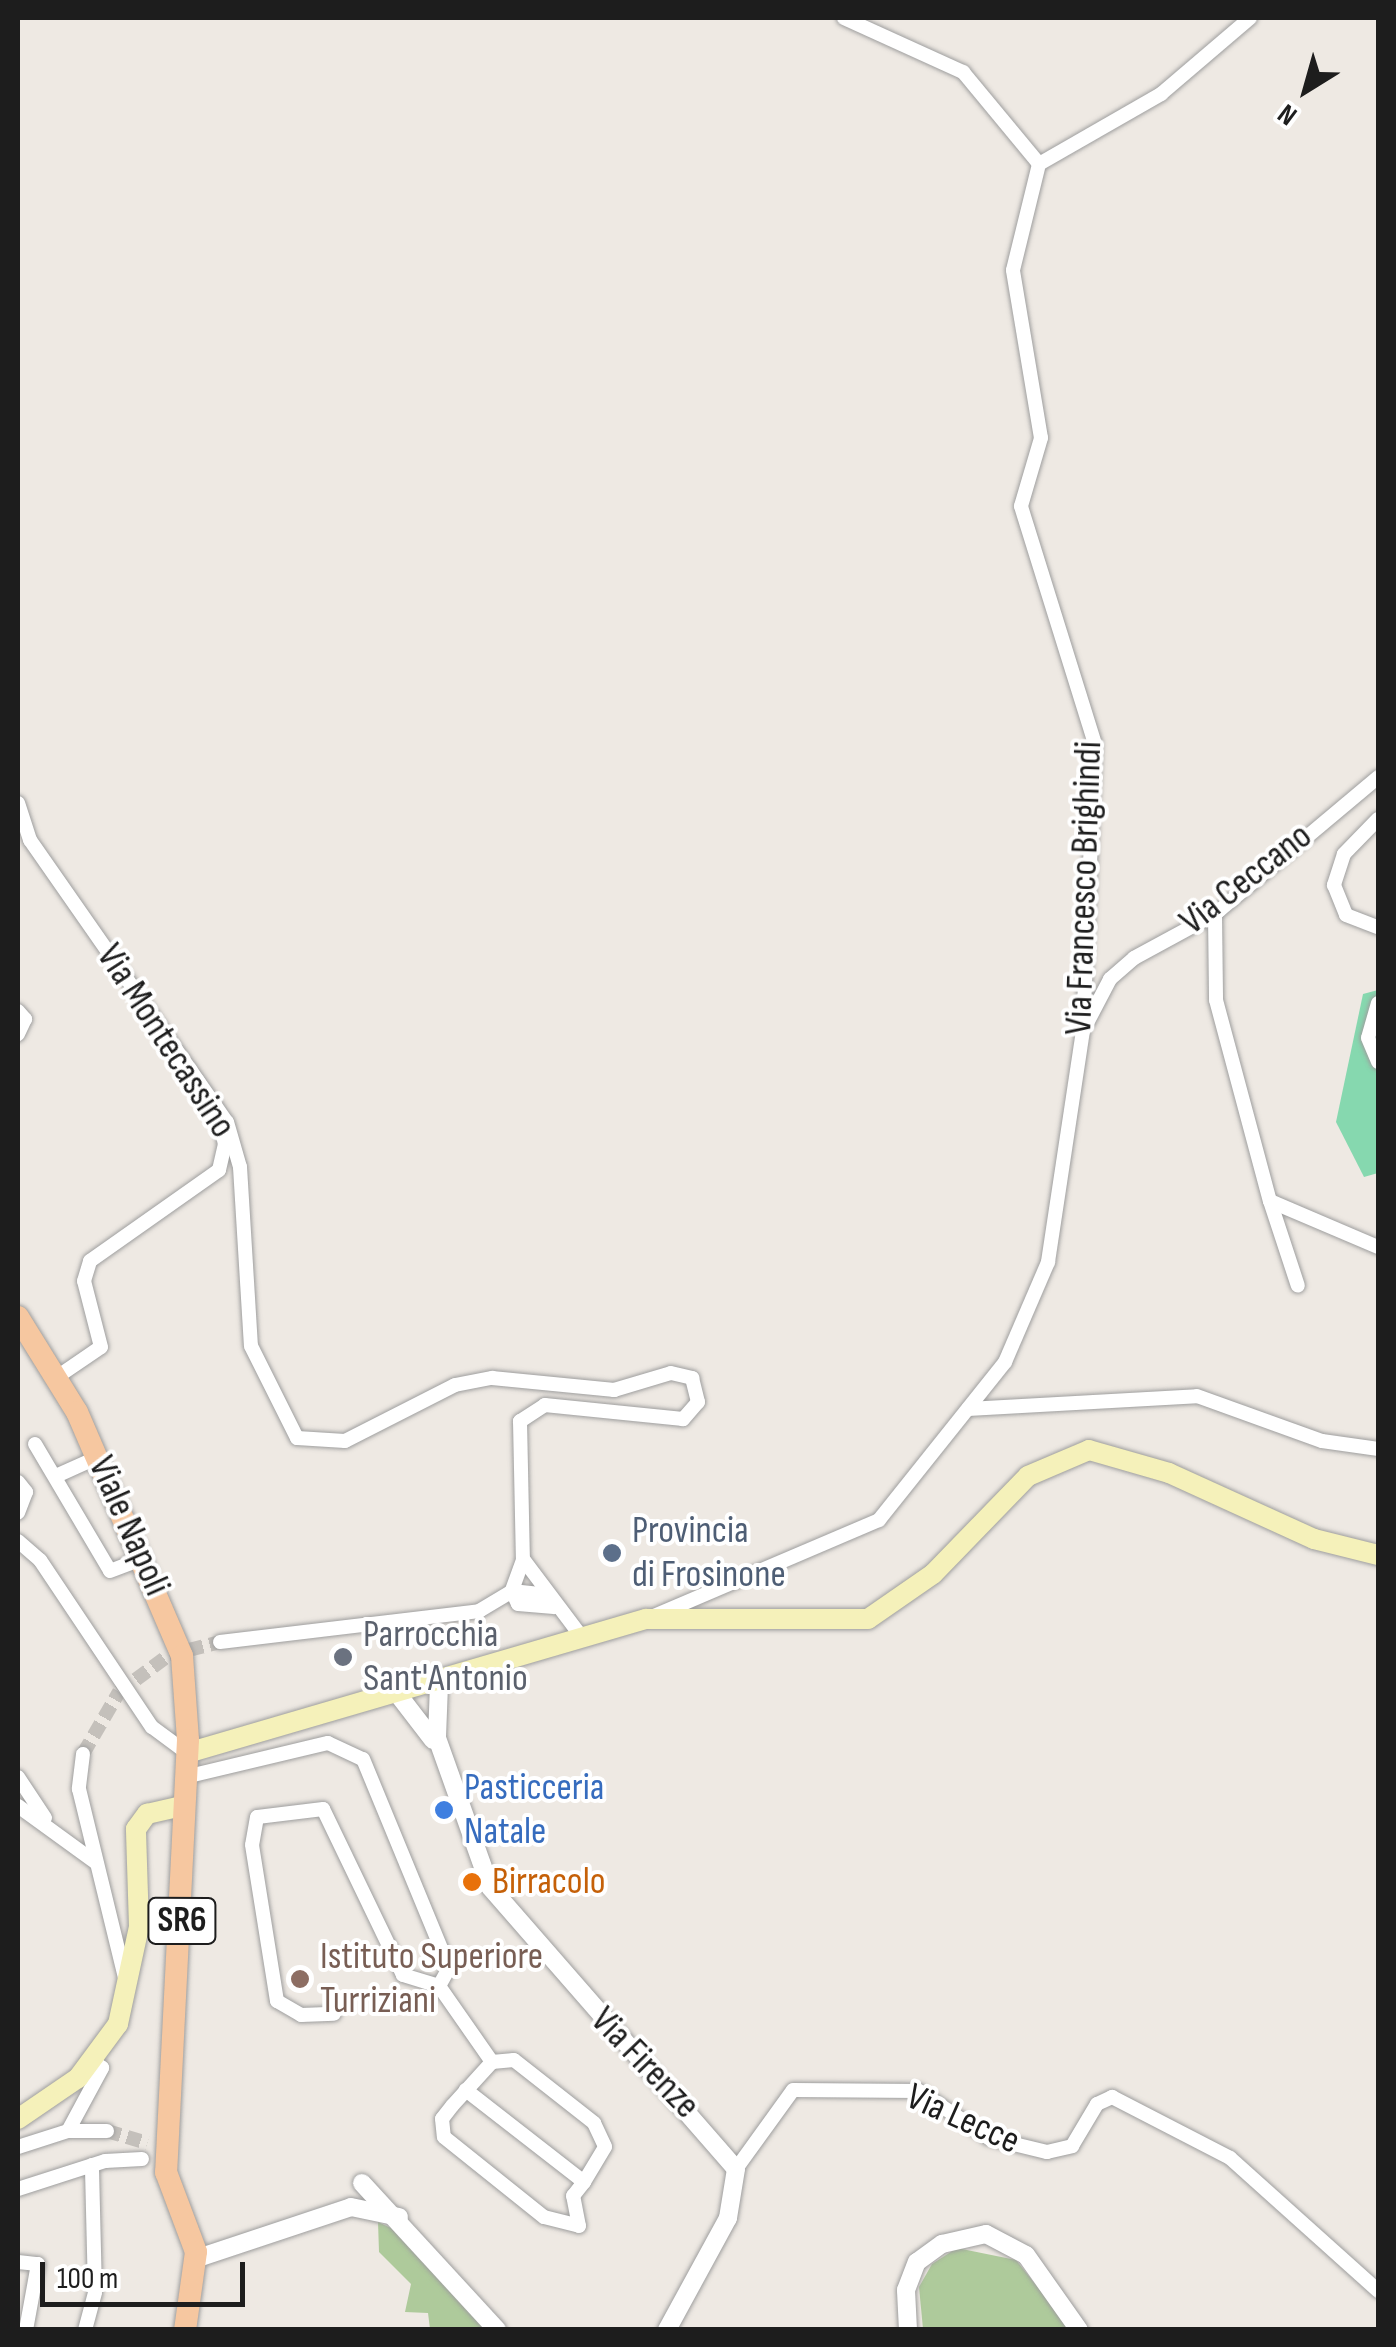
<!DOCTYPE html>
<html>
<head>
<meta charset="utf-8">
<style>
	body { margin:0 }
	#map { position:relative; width:1396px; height:2347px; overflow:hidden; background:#eee9e3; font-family:"Sofia Sans Condensed",sans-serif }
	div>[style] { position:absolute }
	.forest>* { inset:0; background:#aeca9b }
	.pitch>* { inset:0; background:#86d8af }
	.minor-tunnel>* { height:14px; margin-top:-7px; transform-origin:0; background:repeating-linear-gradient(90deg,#c4c0bb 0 14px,transparent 0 21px) }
	.roads { filter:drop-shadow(0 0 2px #9e9e9e) drop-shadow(0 0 2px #9e9e9e) }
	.minor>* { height:14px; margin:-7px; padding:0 7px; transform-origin:7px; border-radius:7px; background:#fff }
	.tertiary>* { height:18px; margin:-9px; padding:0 9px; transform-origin:9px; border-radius:9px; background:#fff }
	.secondary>* { height:20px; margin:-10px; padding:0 10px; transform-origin:10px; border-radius:10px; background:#f5f1ba }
	.primary>* { height:22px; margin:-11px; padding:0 11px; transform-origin:11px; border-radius:11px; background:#f6c7a0 }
	.dots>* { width:28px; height:28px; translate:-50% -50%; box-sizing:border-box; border:5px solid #fff; border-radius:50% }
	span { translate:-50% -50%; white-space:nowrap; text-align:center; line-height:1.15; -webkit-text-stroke:8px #fff; paint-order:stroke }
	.shield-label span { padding:2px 8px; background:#fff; border:2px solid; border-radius:8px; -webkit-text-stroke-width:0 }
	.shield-label { font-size:35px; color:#1d1d1d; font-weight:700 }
	.street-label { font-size:38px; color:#1d1d1d }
	.service-label { font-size:38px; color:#4e5e75 }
	.left { translate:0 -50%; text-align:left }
	.worship-label { font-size:38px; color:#5b616d }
	.shop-label { font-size:38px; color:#366cbe }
	.food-label { font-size:38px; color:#c56008 }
	.education-label { font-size:38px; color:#785e54 }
	.frame { position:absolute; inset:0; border:20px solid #1d1d1d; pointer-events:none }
	.north { position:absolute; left:1256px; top:40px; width:100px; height:100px; -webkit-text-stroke:8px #fff; paint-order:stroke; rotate:217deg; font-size:28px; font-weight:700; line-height:40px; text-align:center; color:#1d1d1d }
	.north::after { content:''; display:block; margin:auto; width:35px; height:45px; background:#1d1d1d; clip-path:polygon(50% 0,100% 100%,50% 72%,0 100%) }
	.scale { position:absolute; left:40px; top:2262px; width:205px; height:45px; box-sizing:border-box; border:5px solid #1d1d1d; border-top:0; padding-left:12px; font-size:30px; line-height:35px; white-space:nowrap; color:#1d1d1d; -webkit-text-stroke:8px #fff; paint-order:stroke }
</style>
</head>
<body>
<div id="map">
	<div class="forest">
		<i style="clip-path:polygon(378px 2222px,391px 2228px,484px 2329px,430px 2329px,428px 2313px,405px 2312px,411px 2284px,379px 2252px)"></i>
		<i style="clip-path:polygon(957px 2248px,1016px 2260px,1071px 2329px,923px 2329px,919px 2287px,932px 2264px)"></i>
	</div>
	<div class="pitch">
		<i style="clip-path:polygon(1378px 990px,1378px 1173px,1364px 1177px,1336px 1122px,1363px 994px)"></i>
	</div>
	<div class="minor-tunnel">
		<i style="left:83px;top:1754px;width:72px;rotate:-59.9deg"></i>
		<i style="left:119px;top:1692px;width:62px;rotate:-36.5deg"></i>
		<i style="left:169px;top:1655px;width:53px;rotate:-14.3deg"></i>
		<i style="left:107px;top:2131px;width:42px;rotate:16.7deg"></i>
	</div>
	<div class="roads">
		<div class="minor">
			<i style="left:844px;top:18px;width:131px;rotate:24.4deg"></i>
			<i style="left:963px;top:72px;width:119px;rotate:50.4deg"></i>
			<i style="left:18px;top:803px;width:39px;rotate:72deg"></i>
			<i style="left:30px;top:840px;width:344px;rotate:55.1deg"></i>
			<i style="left:227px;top:1122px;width:47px;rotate:73.9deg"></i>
			<i style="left:240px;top:1167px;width:179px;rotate:86.5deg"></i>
			<i style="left:251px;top:1346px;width:103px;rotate:63.4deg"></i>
			<i style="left:297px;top:1438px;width:48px;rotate:3.6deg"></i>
			<i style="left:345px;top:1441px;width:123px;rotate:-27deg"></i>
			<i style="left:455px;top:1385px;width:38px;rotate:-11deg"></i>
			<i style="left:492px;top:1378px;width:123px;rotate:5.6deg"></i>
			<i style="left:614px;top:1390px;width:59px;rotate:-16.6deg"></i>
			<i style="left:671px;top:1373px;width:22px;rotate:13deg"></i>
			<i style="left:692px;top:1378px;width:25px;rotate:76deg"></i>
			<i style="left:698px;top:1402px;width:23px;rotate:131deg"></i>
			<i style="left:683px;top:1419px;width:139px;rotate:-174.2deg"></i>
			<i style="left:545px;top:1405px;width:30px;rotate:147deg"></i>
			<i style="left:520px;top:1421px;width:138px;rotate:88.8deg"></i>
			<i style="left:523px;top:1559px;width:96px;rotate:53deg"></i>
			<i style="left:1378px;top:819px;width:49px;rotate:134.2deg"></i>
			<i style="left:1344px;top:854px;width:33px;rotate:108deg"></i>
			<i style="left:1334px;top:885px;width:32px;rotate:68deg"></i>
			<i style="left:1346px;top:915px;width:34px;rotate:21deg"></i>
			<i style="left:1215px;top:914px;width:86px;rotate:89.3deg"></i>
			<i style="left:1216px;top:1000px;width:208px;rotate:75deg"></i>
			<i style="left:1270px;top:1201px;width:117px;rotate:23.1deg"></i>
			<i style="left:1378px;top:1003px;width:36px;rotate:106deg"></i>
			<i style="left:1368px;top:1038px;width:26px;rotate:67deg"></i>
			<i style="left:18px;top:1011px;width:11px;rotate:49deg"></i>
			<i style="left:25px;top:1019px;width:17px;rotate:115deg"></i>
			<i style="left:1086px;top:1025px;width:52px;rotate:-62.4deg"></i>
			<i style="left:1110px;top:979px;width:32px;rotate:-41deg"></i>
			<i style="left:1134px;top:958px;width:92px;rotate:-28.5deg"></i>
			<i style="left:1215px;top:914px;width:213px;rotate:-40deg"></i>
			<i style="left:1270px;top:1201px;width:89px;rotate:71.8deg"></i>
			<i style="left:57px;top:1377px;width:53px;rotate:-34.3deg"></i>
			<i style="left:101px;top:1347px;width:68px;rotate:-104.4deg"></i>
			<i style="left:84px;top:1281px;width:21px;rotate:-73deg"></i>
			<i style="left:90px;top:1261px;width:158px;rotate:-35.2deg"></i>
			<i style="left:219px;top:1170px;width:27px;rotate:-77deg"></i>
			<i style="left:225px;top:1144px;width:41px;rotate:-104deg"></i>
			<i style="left:968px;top:1409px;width:229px;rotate:-3.2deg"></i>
			<i style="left:1197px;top:1396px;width:133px;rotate:19.8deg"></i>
			<i style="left:1322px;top:1441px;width:57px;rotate:8.1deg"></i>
			<i style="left:35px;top:1444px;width:147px;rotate:59.4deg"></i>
			<i style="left:110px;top:1571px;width:36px;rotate:-21deg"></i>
			<i style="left:56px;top:1476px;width:46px;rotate:-24.3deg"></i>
			<i style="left:18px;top:1482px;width:13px;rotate:51deg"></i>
			<i style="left:26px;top:1492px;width:22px;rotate:111deg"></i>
			<i style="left:18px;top:1541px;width:29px;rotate:41deg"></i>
			<i style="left:40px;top:1560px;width:201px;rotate:56.2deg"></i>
			<i style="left:152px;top:1727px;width:44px;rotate:36.6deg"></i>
			<i style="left:523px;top:1560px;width:33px;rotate:110deg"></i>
			<i style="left:512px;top:1591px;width:14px;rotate:65deg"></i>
			<i style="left:518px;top:1604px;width:36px;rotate:5deg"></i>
			<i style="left:647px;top:1619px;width:252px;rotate:-23.1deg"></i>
			<i style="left:879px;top:1520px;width:202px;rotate:-51.4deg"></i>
			<i style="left:1005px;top:1362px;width:109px;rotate:-66.7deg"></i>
			<i style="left:1048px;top:1262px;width:234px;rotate:-81.4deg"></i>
			<i style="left:1083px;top:1031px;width:287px;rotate:-87.6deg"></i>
			<i style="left:1095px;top:744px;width:249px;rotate:-107.3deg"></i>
			<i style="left:1021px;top:506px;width:71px;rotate:-73.6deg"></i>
			<i style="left:1041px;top:438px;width:170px;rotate:-99.5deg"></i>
			<i style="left:1013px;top:270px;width:109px;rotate:-76.2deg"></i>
			<i style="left:1039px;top:164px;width:141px;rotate:-29.8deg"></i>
			<i style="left:1161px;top:94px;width:117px;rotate:-40.5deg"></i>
			<i style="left:220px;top:1642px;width:261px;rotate:-6.8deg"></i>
			<i style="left:479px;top:1611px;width:39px;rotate:-31deg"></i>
			<i style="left:512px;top:1591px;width:30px;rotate:6deg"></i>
			<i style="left:83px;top:1754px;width:35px;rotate:97deg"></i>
			<i style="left:79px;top:1789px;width:199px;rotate:76.3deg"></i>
			<i style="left:18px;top:1777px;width:49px;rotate:56.6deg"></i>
			<i style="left:185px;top:1777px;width:147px;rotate:-13.4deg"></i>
			<i style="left:328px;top:1743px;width:38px;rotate:25deg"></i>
			<i style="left:363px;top:1759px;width:226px;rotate:67.6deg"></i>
			<i style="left:449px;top:1968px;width:21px;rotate:119deg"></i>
			<i style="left:439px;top:1986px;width:38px;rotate:-163deg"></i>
			<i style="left:403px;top:1975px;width:184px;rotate:-115.7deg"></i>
			<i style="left:323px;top:1809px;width:66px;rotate:173.1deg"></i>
			<i style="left:257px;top:1817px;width:28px;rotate:100deg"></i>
			<i style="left:252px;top:1845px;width:158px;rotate:80.9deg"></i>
			<i style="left:277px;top:2001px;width:28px;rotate:30deg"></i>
			<i style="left:301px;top:2015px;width:33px;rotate:-2deg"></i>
			<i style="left:18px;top:1806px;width:95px;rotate:36deg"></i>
			<i style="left:439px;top:1986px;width:93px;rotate:55.1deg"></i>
			<i style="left:492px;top:2062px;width:59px;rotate:132.3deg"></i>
			<i style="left:452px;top:2106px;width:16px;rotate:128deg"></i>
			<i style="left:442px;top:2119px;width:18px;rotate:84deg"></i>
			<i style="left:444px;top:2137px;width:128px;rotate:38.7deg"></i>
			<i style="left:544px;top:2217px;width:36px;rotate:14deg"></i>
			<i style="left:579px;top:2226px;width:31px;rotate:-101deg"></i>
			<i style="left:573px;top:2196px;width:18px;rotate:-52deg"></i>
			<i style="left:584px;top:2182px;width:150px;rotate:-142.1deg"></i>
			<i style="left:492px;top:2062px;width:22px;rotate:-5deg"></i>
			<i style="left:514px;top:2060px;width:102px;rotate:38.2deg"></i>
			<i style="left:594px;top:2123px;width:26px;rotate:65deg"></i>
			<i style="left:605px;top:2147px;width:41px;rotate:121deg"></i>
			<i style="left:68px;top:2131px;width:39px"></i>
			<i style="left:18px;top:2147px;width:52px;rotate:-17.7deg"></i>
			<i style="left:68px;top:2131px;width:72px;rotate:-61.6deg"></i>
			<i style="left:102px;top:2068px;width:11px;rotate:-139deg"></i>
			<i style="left:736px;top:2169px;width:97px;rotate:-54.2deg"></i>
			<i style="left:793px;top:2090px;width:126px;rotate:0.5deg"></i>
			<i style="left:919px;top:2091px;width:84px;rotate:33.9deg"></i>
			<i style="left:989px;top:2138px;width:60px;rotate:13.6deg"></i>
			<i style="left:1047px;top:2152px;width:26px;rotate:-13deg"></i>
			<i style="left:1072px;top:2146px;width:49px;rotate:-59.2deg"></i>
			<i style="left:1097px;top:2104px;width:17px;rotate:-25deg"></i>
			<i style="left:1112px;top:2097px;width:133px;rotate:27.3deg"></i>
			<i style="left:1230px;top:2158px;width:199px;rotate:41.9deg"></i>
			<i style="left:18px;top:2189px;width:91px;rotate:-17.8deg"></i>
			<i style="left:105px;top:2161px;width:37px;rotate:-3deg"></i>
			<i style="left:18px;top:2262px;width:20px;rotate:6deg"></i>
			<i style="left:38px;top:2264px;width:67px;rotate:100.3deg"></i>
			<i style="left:85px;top:2330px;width:39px;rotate:-75deg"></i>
			<i style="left:95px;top:2292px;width:127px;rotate:-91.4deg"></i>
		</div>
		<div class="tertiary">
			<i style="left:439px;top:1685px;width:53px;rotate:92.2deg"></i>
			<i style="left:437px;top:1738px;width:158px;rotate:70.4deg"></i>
			<i style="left:490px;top:1887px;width:374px;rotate:48.9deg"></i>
			<i style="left:736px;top:2169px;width:50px;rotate:99.3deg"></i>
			<i style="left:728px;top:2218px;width:128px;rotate:118.6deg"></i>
			<i style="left:400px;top:1697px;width:54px;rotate:52.5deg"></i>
			<i style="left:362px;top:2183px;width:200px;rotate:47.4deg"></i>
			<i style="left:195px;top:2259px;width:164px;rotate:-18.4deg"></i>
			<i style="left:351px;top:2207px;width:49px;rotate:11.8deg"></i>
			<i style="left:908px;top:2330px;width:40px;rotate:-92.9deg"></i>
			<i style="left:906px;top:2290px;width:30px;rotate:-69deg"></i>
			<i style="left:917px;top:2262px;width:31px;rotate:-36deg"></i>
			<i style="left:942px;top:2244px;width:45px;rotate:-12.8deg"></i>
			<i style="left:986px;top:2234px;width:45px;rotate:27.7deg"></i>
			<i style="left:1026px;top:2255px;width:92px;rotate:54.8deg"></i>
		</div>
		<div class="secondary">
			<i style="left:187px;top:1753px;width:478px;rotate:-16.3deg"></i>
			<i style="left:646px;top:1619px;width:222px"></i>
			<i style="left:868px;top:1619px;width:79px;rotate:-34.7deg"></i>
			<i style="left:933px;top:1574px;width:136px;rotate:-45.9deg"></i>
			<i style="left:1028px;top:1476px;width:66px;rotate:-23.1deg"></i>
			<i style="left:1089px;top:1450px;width:83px;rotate:16deg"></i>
			<i style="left:1169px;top:1473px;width:159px;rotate:24.5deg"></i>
			<i style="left:1314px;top:1539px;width:66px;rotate:14deg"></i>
			<i style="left:18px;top:2119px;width:73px;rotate:-34.3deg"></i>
			<i style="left:78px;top:2078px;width:67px;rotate:-53.5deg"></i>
			<i style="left:118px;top:2024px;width:99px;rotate:-77.8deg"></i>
			<i style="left:139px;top:1927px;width:98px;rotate:-91.8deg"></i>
			<i style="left:136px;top:1829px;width:19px;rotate:-54deg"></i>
			<i style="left:147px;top:1814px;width:37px;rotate:-13deg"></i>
		</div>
		<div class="primary">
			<i style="left:18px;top:1317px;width:112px;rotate:58.2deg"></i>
			<i style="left:77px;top:1412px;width:266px;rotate:66.7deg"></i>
			<i style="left:182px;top:1656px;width:84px;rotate:85.9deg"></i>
			<i style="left:188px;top:1740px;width:433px;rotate:92.9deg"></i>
			<i style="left:166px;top:2172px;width:85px;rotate:69.4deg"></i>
			<i style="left:196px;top:2252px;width:79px;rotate:98deg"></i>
		</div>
	</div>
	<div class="dots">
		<i style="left:612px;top:1553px;background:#5c6f8a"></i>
		<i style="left:343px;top:1657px;background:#6b7280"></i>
		<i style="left:444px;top:1810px;background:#3f7fe0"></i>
		<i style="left:472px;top:1882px;background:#e8710a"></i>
		<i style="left:300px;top:1979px;background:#8d6e63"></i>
	</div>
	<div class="shield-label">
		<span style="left:182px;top:1921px">SR6</span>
	</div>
	<div class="street-label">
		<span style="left:1246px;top:879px;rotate:-38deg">Via Ceccano</span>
		<span style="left:1084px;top:888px;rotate:-88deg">Via Francesco Brighindi</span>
		<span style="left:166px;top:1041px;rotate:57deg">Via Montecassino</span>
		<span style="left:129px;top:1526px;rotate:66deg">Viale Napoli</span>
		<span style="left:645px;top:2063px;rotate:46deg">Via Firenze</span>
		<span style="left:963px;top:2119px;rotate:24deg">Via Lecce</span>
	</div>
	<div class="service-label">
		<span class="left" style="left:632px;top:1553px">Provincia<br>di Frosinone</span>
	</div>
	<div class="worship-label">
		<span class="left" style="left:363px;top:1657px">Parrocchia<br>Sant'Antonio</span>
	</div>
	<div class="shop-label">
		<span class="left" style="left:464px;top:1810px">Pasticceria<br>Natale</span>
	</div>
	<div class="food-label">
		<span class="left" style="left:492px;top:1882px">Birracolo</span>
	</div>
	<div class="education-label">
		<span class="left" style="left:320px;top:1979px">Istituto Superiore<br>Turriziani</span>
	</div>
	<div class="frame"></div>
	<div class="north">N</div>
	<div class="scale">100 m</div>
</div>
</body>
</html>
